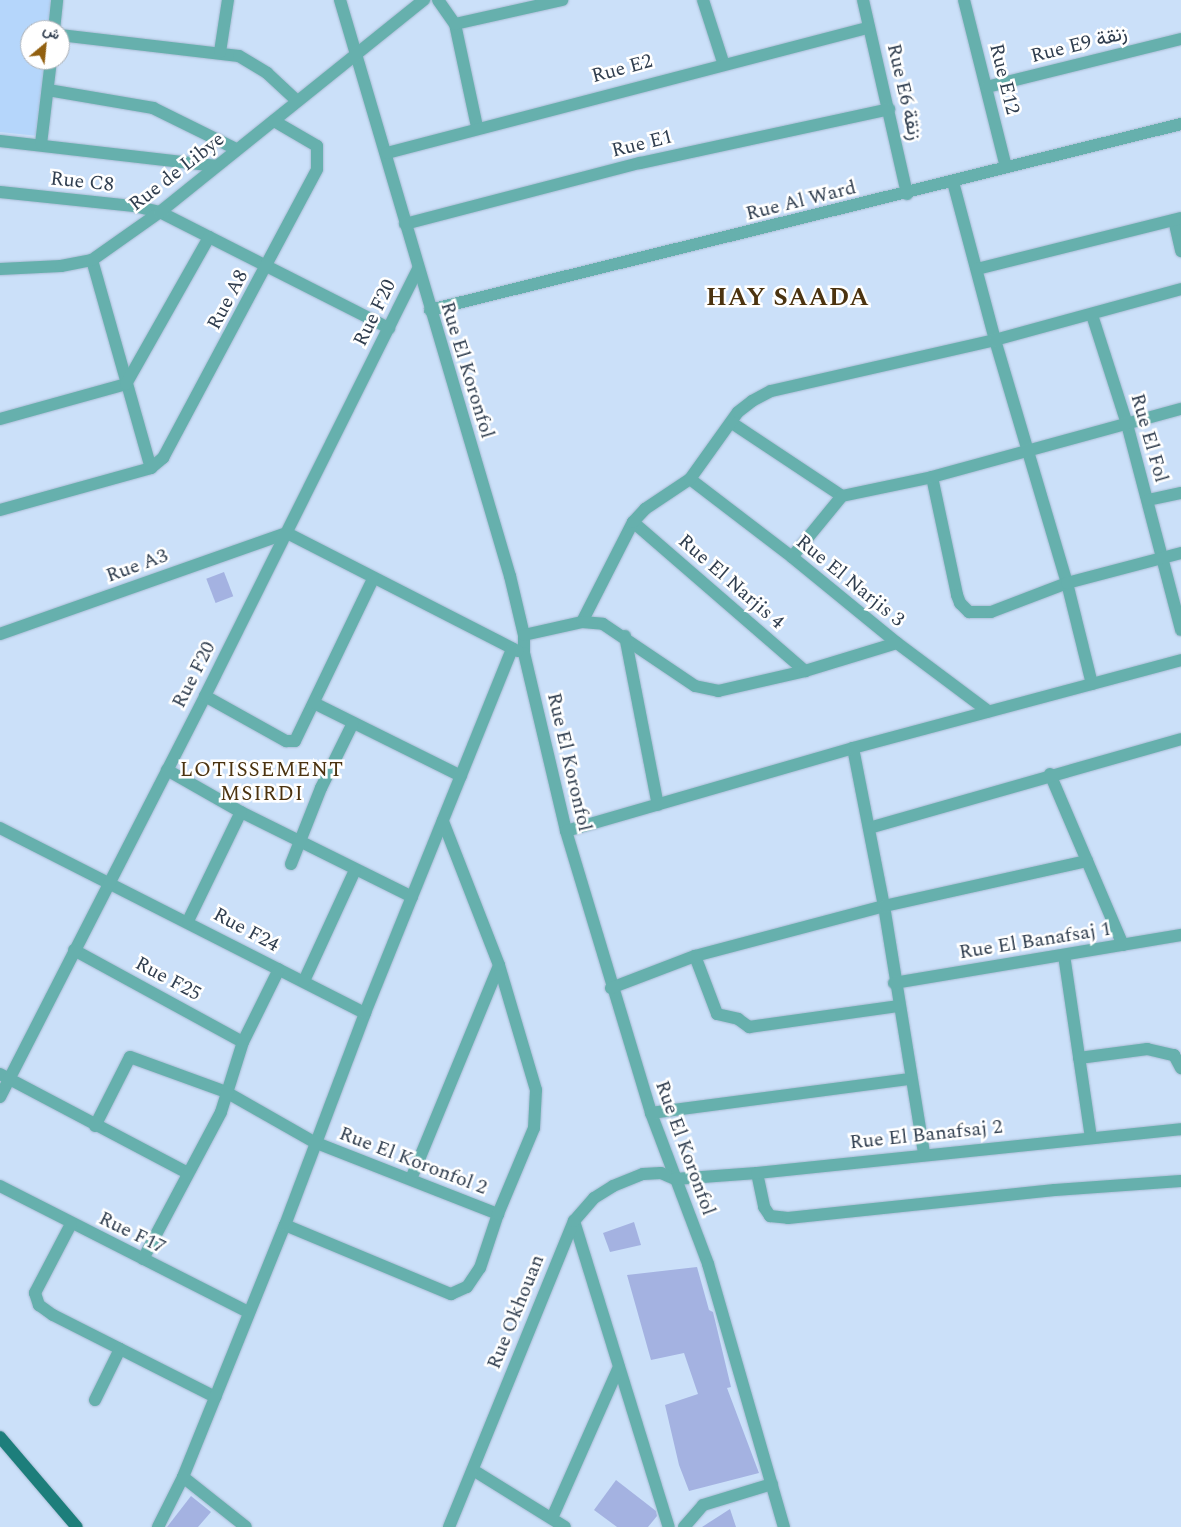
<!DOCTYPE html>
<html>
<head>
<meta charset="utf-8">
<style>
	body { margin:0 }
	#map { position:relative; width:1181px; height:1527px; overflow:hidden; background:#cbe0f9; font-family:Spectral,Vazirmatn,serif }
	div>[style] { position:absolute }
	.built>* { inset:0; background:#b5d6fb }
	.building>* { inset:0; background:#a4b2e1; transform-origin:0 0 }
	.roads { filter:drop-shadow(0 0 1px #a9bcd4) drop-shadow(0 0 1px #a9bcd4) }
	.minor>* { height:12px; margin:-6px; padding:0 6px; transform-origin:6px; border-radius:6px; background:#66b0ad }
	.major>* { height:12px; margin:-6px; padding:0 6px; transform-origin:6px; border-radius:6px; background:#1d7e7b }
	span { translate:-50% -50%; white-space:nowrap; text-align:center; line-height:1.15; -webkit-text-stroke:5px #fff; paint-order:stroke }
	.street-label { font-size:20px; color:#303e4f }
	.neighbourhood-label { font-size:21px; color:#4b3310; letter-spacing:1px }
	.district-label { font-size:25px; color:#4b3310; font-weight:700; letter-spacing:1px }
	.north { position:absolute; left:20px; top:20px; width:50px; height:50px; box-sizing:border-box; background:#fff; border:1px solid #acb2b9; border-radius:50%; rotate:28deg; font-size:14px; font-weight:700; line-height:20px; text-align:center; color:#303e4f }
	.north::after { content:''; display:block; margin:auto; width:18px; height:22px; background:#926010; clip-path:polygon(50% 0,100% 100%,50% 72%,0 100%) }
</style>
</head>
<body>
<div id="map">
	<div class="built">
		<i style="clip-path:polygon(0 0,54px 0,51px 30px,30px 30px,30px 60px,47px 60px,39px 136px,0 132px)"></i>
	</div>
	<div class="building">
		<i style="left:224px;top:572px;width:26px;height:19px;rotate:69deg"></i>
		<i style="clip-path:polygon(634px 1222px,641px 1245px,610px 1252px,603px 1233px)"></i>
		<i style="clip-path:polygon(697px 1267px,709px 1310px,713px 1312px,731px 1387px,727px 1388px,759px 1473px,689px 1491px,679px 1465px,665px 1405px,698px 1394px,684px 1353px,651px 1360px,627px 1275px)"></i>
		<i style="clip-path:polygon(616px 1480px,656px 1511px,657px 1516px,648px 1527px,617px 1527px,594px 1510px)"></i>
		<i style="clip-path:polygon(191px 1496px,211px 1512px,198px 1527px,167px 1527px)"></i>
		<i style="clip-path:polygon(730px 1509px,736px 1527px,702px 1527px)"></i>
	</div>
	<div class="roads">
		<div class="minor">
			<i style="left:340px;top:0;width:601px;rotate:73.56deg"></i>
			<i style="left:510px;top:576px;width:61px;rotate:76.7deg"></i>
			<i style="left:524px;top:635px;width:18px;rotate:90deg"></i>
			<i style="left:524px;top:653px;width:183px;rotate:76.7deg"></i>
			<i style="left:566px;top:831px;width:295px;rotate:73.2deg"></i>
			<i style="left:651px;top:1113px;width:161px;rotate:69.3deg"></i>
			<i style="left:708px;top:1264px;width:274px;rotate:73.9deg"></i>
			<i style="left:438px;top:0;width:29px;rotate:55deg"></i>
			<i style="left:455px;top:24px;width:105px;rotate:77.9deg"></i>
			<i style="left:703px;top:0;width:65px;rotate:72.1deg"></i>
			<i style="left:863px;top:0;width:199px;rotate:77.2deg"></i>
			<i style="left:964px;top:0;width:172px;rotate:75.9deg"></i>
			<i style="left:455px;top:24px;width:110px;rotate:-12.6deg"></i>
			<i style="left:54px;top:30px;width:30px;rotate:-84deg"></i>
			<i style="left:60px;top:35px;width:180px;rotate:6.7deg"></i>
			<i style="left:239px;top:56px;width:33px;rotate:31deg"></i>
			<i style="left:267px;top:73px;width:41px;rotate:43deg"></i>
			<i style="left:220px;top:52px;width:53px;rotate:-81.3deg"></i>
			<i style="left:987px;top:87px;width:200px;rotate:-13.9deg"></i>
			<i style="left:48px;top:90px;width:107px;rotate:9.7deg"></i>
			<i style="left:153px;top:108px;width:93px;rotate:26.3deg"></i>
			<i style="left:0;top:141px;width:216px;rotate:6.6deg"></i>
			<i style="left:41px;top:144px;width:85px;rotate:-83.2deg"></i>
			<i style="left:387px;top:153px;width:498px;rotate:-14.6deg"></i>
			<i style="left:953px;top:182px;width:163px;rotate:75.1deg"></i>
			<i style="left:995px;top:340px;width:253px;rotate:73.5deg"></i>
			<i style="left:1067px;top:583px;width:104px;rotate:76.1deg"></i>
			<i style="left:0;top:192px;width:135px;rotate:6deg"></i>
			<i style="left:134px;top:206px;width:27px;rotate:13deg"></i>
			<i style="left:160px;top:212px;width:257px;rotate:26.9deg"></i>
			<i style="left:1174px;top:220px;width:32px;rotate:77deg"></i>
			<i style="left:405px;top:224px;width:243px;rotate:-14.6deg"></i>
			<i style="left:640px;top:163px;width:255px;rotate:-12.2deg"></i>
			<i style="left:92px;top:260px;width:216px;rotate:74.2deg"></i>
			<i style="left:0;top:269px;width:61px;rotate:-2.8deg"></i>
			<i style="left:61px;top:266px;width:32px;rotate:-11deg"></i>
			<i style="left:92px;top:260px;width:83px;rotate:-35.2deg"></i>
			<i style="left:160px;top:212px;width:339px;rotate:-38.8deg"></i>
			<i style="left:977px;top:269px;width:210px;rotate:-14deg"></i>
			<i style="left:430px;top:310px;width:774px;rotate:-13.91deg"></i>
			<i style="left:1092px;top:315px;width:114px;rotate:72.2deg"></i>
			<i style="left:1127px;top:424px;width:213px;rotate:75.3deg"></i>
			<i style="left:0;top:419px;width:131px;rotate:-15.5deg"></i>
			<i style="left:126px;top:384px;width:169px;rotate:-60.5deg"></i>
			<i style="left:732px;top:423px;width:132px;rotate:33.6deg"></i>
			<i style="left:932px;top:477px;width:121px;rotate:78deg"></i>
			<i style="left:957px;top:595px;width:9px;rotate:69deg"></i>
			<i style="left:960px;top:603px;width:13px;rotate:45deg"></i>
			<i style="left:969px;top:612px;width:22px"></i>
			<i style="left:991px;top:612px;width:81px;rotate:-20.9deg"></i>
			<i style="left:1067px;top:583px;width:118px;rotate:-14.7deg"></i>
			<i style="left:690px;top:479px;width:128px;rotate:37.4deg"></i>
			<i style="left:792px;top:557px;width:136px;rotate:39.3deg"></i>
			<i style="left:897px;top:643px;width:114px;rotate:36.8deg"></i>
			<i style="left:1148px;top:500px;width:34px;rotate:-12deg"></i>
			<i style="left:0;top:510px;width:157px;rotate:-15.5deg"></i>
			<i style="left:151px;top:468px;width:16px;rotate:-40deg"></i>
			<i style="left:163px;top:458px;width:327px;rotate:-61.9deg"></i>
			<i style="left:317px;top:169px;width:23px;rotate:-90deg"></i>
			<i style="left:317px;top:146px;width:50px;rotate:-149.8deg"></i>
			<i style="left:633px;top:522px;width:228px;rotate:40.9deg"></i>
			<i style="left:287px;top:533px;width:259px;rotate:27.1deg"></i>
			<i style="left:792px;top:557px;width:79px;rotate:-50.7deg"></i>
			<i style="left:842px;top:496px;width:92px;rotate:-11.9deg"></i>
			<i style="left:932px;top:477px;width:258px;rotate:-15.3deg"></i>
			<i style="left:582px;top:622px;width:112px;rotate:-63deg"></i>
			<i style="left:633px;top:522px;width:18px;rotate:-47deg"></i>
			<i style="left:645px;top:509px;width:54px;rotate:-33.7deg"></i>
			<i style="left:690px;top:479px;width:82px;rotate:-54.4deg"></i>
			<i style="left:738px;top:412px;width:18px;rotate:-38deg"></i>
			<i style="left:752px;top:401px;width:21px;rotate:-28deg"></i>
			<i style="left:771px;top:391px;width:230px;rotate:-12.8deg"></i>
			<i style="left:995px;top:340px;width:193px;rotate:-15.3deg"></i>
			<i style="left:0;top:634px;width:304px;rotate:-19.4deg"></i>
			<i style="left:524px;top:635px;width:59px;rotate:-12.6deg"></i>
			<i style="left:582px;top:622px;width:21px;rotate:5deg"></i>
			<i style="left:603px;top:624px;width:111px;rotate:34deg"></i>
			<i style="left:695px;top:686px;width:24px;rotate:12deg"></i>
			<i style="left:718px;top:691px;width:89px;rotate:-12.9deg"></i>
			<i style="left:805px;top:671px;width:96px;rotate:-16.9deg"></i>
			<i style="left:625px;top:636px;width:172px;rotate:79deg"></i>
			<i style="left:205px;top:696px;width:93px;rotate:29.1deg"></i>
			<i style="left:286px;top:741px;width:9px"></i>
			<i style="left:295px;top:741px;width:180px;rotate:-64.3deg"></i>
			<i style="left:314px;top:703px;width:164px;rotate:26.4deg"></i>
			<i style="left:853px;top:748px;width:161px;rotate:78.9deg"></i>
			<i style="left:884px;top:906px;width:251px;rotate:80.8deg"></i>
			<i style="left:167px;top:770px;width:85px;rotate:29.6deg"></i>
			<i style="left:241px;top:812px;width:191px;rotate:26.4deg"></i>
			<i style="left:1050px;top:774px;width:186px;rotate:66.9deg"></i>
			<i style="left:0;top:828px;width:409px;rotate:26.9deg"></i>
			<i style="left:869px;top:828px;width:324px;rotate:-15.9deg"></i>
			<i style="left:566px;top:831px;width:299px;rotate:-16.1deg"></i>
			<i style="left:853px;top:748px;width:340px;rotate:-15deg"></i>
			<i style="left:291px;top:864px;width:82px;rotate:-68.5deg"></i>
			<i style="left:321px;top:788px;width:72px;rotate:-63.8deg"></i>
			<i style="left:188px;top:921px;width:121px;rotate:-64.1deg"></i>
			<i style="left:74px;top:950px;width:192px;rotate:28.6deg"></i>
			<i style="left:1064px;top:955px;width:184px;rotate:81.6deg"></i>
			<i style="left:695px;top:956px;width:62px;rotate:69.2deg"></i>
			<i style="left:717px;top:1014px;width:22px;rotate:13deg"></i>
			<i style="left:738px;top:1019px;width:14px;rotate:36deg"></i>
			<i style="left:749px;top:1027px;width:150px;rotate:-8deg"></i>
			<i style="left:304px;top:981px;width:122px;rotate:-65.3deg"></i>
			<i style="left:894px;top:983px;width:291px;rotate:-9.5deg"></i>
			<i style="left:611px;top:988px;width:90px;rotate:-20.9deg"></i>
			<i style="left:695px;top:956px;width:196px;rotate:-14.8deg"></i>
			<i style="left:884px;top:906px;width:208px;rotate:-12.5deg"></i>
			<i style="left:1079px;top:1058px;width:69px;rotate:-7.5deg"></i>
			<i style="left:1147px;top:1049px;width:28px;rotate:13deg"></i>
			<i style="left:1174px;top:1055px;width:15px;rotate:62deg"></i>
			<i style="left:0;top:1074px;width:212px;rotate:27.8deg"></i>
			<i style="left:0;top:1097px;width:450px;rotate:-62.9deg"></i>
			<i style="left:205px;top:696px;width:478px;rotate:-63.5deg"></i>
			<i style="left:651px;top:1113px;width:261px;rotate:-7.5deg"></i>
			<i style="left:95px;top:1126px;width:77px;rotate:-63.1deg"></i>
			<i style="left:130px;top:1057px;width:102px;rotate:20deg"></i>
			<i style="left:226px;top:1092px;width:101px;rotate:29.6deg"></i>
			<i style="left:314px;top:1142px;width:198px;rotate:21.4deg"></i>
			<i style="left:757px;top:1173px;width:35px;rotate:78deg"></i>
			<i style="left:764px;top:1207px;width:11px;rotate:56deg"></i>
			<i style="left:770px;top:1216px;width:18px;rotate:6deg"></i>
			<i style="left:788px;top:1218px;width:268px;rotate:-6deg"></i>
			<i style="left:1055px;top:1190px;width:126px;rotate:-4.1deg"></i>
			<i style="left:411px;top:1179px;width:231px;rotate:-67.6deg"></i>
			<i style="left:0;top:1186px;width:278px;rotate:26.9deg"></i>
			<i style="left:574px;top:1221px;width:320px;rotate:72.8deg"></i>
			<i style="left:71px;top:1224px;width:78px;rotate:117.6deg"></i>
			<i style="left:35px;top:1293px;width:13px;rotate:72deg"></i>
			<i style="left:39px;top:1305px;width:17px;rotate:36deg"></i>
			<i style="left:53px;top:1315px;width:182px;rotate:26.8deg"></i>
			<i style="left:285px;top:1225px;width:180px;rotate:22.6deg"></i>
			<i style="left:451px;top:1294px;width:17px;rotate:-24deg"></i>
			<i style="left:467px;top:1287px;width:23px;rotate:-56deg"></i>
			<i style="left:480px;top:1268px;width:57px;rotate:-71.6deg"></i>
			<i style="left:498px;top:1214px;width:93px;rotate:-67.3deg"></i>
			<i style="left:534px;top:1128px;width:38px;rotate:-87deg"></i>
			<i style="left:536px;top:1090px;width:130px;rotate:-106.5deg"></i>
			<i style="left:499px;top:965px;width:155px;rotate:-111.3deg"></i>
			<i style="left:143px;top:1259px;width:166px;rotate:-62deg"></i>
			<i style="left:221px;top:1112px;width:73px;rotate:-72.6deg"></i>
			<i style="left:243px;top:1042px;width:81px;rotate:-63.7deg"></i>
			<i style="left:95px;top:1400px;width:57px;rotate:-63.9deg"></i>
			<i style="left:473px;top:1470px;width:108px;rotate:31.8deg"></i>
			<i style="left:183px;top:1477px;width:80px;rotate:38.4deg"></i>
			<i style="left:552px;top:1518px;width:165px;rotate:-66.1deg"></i>
			<i style="left:158px;top:1527px;width:56px;rotate:-63.4deg"></i>
			<i style="left:183px;top:1477px;width:272px;rotate:-68deg"></i>
			<i style="left:285px;top:1225px;width:227px;rotate:-69.3deg"></i>
			<i style="left:365px;top:1013px;width:393px;rotate:-68deg"></i>
			<i style="left:449px;top:1527px;width:331px;rotate:-67.8deg"></i>
			<i style="left:574px;top:1221px;width:30px;rotate:-49deg"></i>
			<i style="left:594px;top:1198px;width:22px;rotate:-32deg"></i>
			<i style="left:613px;top:1186px;width:32px;rotate:-22deg"></i>
			<i style="left:643px;top:1174px;width:18px;rotate:-3deg"></i>
			<i style="left:661px;top:1173px;width:15px;rotate:23deg"></i>
			<i style="left:675px;top:1179px;width:82px;rotate:-4.2deg"></i>
			<i style="left:757px;top:1173px;width:426px;rotate:-5.9deg"></i>
			<i style="left:684px;top:1527px;width:29px;rotate:-49deg"></i>
			<i style="left:703px;top:1505px;width:72px;rotate:-16.9deg"></i>
		</div>
		<div class="major">
			<i style="left:0;top:1437px;width:118px;rotate:49.5deg"></i>
		</div>
	</div>
	<div class="street-label">
		<span style="left:1079px;top:45px;rotate:-14deg">Rue E9 زنقة</span>
		<span style="left:622px;top:69px;rotate:-15deg">Rue E2</span>
		<span style="left:1004px;top:79px;rotate:76deg">Rue E12</span>
		<span style="left:904px;top:92px;rotate:77deg">Rue E6 زنقة</span>
		<span style="left:642px;top:144px;rotate:-14deg">Rue E1</span>
		<span style="left:177px;top:172px;rotate:-38deg">Rue de Libye</span>
		<span style="left:82px;top:182px;rotate:6deg">Rue C8</span>
		<span style="left:801px;top:201px;rotate:-14deg">Rue Al Ward</span>
		<span style="left:228px;top:300px;rotate:-62deg">Rue A8</span>
		<span style="left:375px;top:313px;rotate:-64deg">Rue F20</span>
		<span style="left:467px;top:370px;rotate:73deg">Rue El Koronfol</span>
		<span style="left:1149px;top:438px;rotate:74deg">Rue El Fol</span>
		<span style="left:137px;top:566px;rotate:-20deg">Rue A3</span>
		<span style="left:850px;top:581px;rotate:39deg">Rue El Narjis 3</span>
		<span style="left:731px;top:582px;rotate:41deg">Rue El Narjis 4</span>
		<span style="left:194px;top:675px;rotate:-63deg">Rue F20</span>
		<span style="left:569px;top:762px;rotate:77deg">Rue El Koronfol</span>
		<span style="left:246px;top:930px;rotate:28deg">Rue F24</span>
		<span style="left:1035px;top:941px;rotate:-9deg">Rue El Banafsaj 1</span>
		<span style="left:168px;top:979px;rotate:28deg">Rue F25</span>
		<span style="left:926px;top:1135px;rotate:-6deg">Rue El Banafsaj 2</span>
		<span style="left:685px;top:1148px;rotate:70deg">Rue El Koronfol</span>
		<span style="left:413px;top:1161px;rotate:21deg">Rue El Koronfol 2</span>
		<span style="left:132px;top:1233px;rotate:26deg">Rue F17</span>
		<span style="left:516px;top:1312px;rotate:-68deg">Rue Okhouan</span>
	</div>
	<div class="neighbourhood-label">
		<span style="left:262px;top:782px">LOTISSEMENT<br>MSIRDI</span>
	</div>
	<div class="district-label">
		<span style="left:788px;top:298px">HAY SAADA</span>
	</div>
	<div class="north">ش</div>
</div>
</body>
</html>
